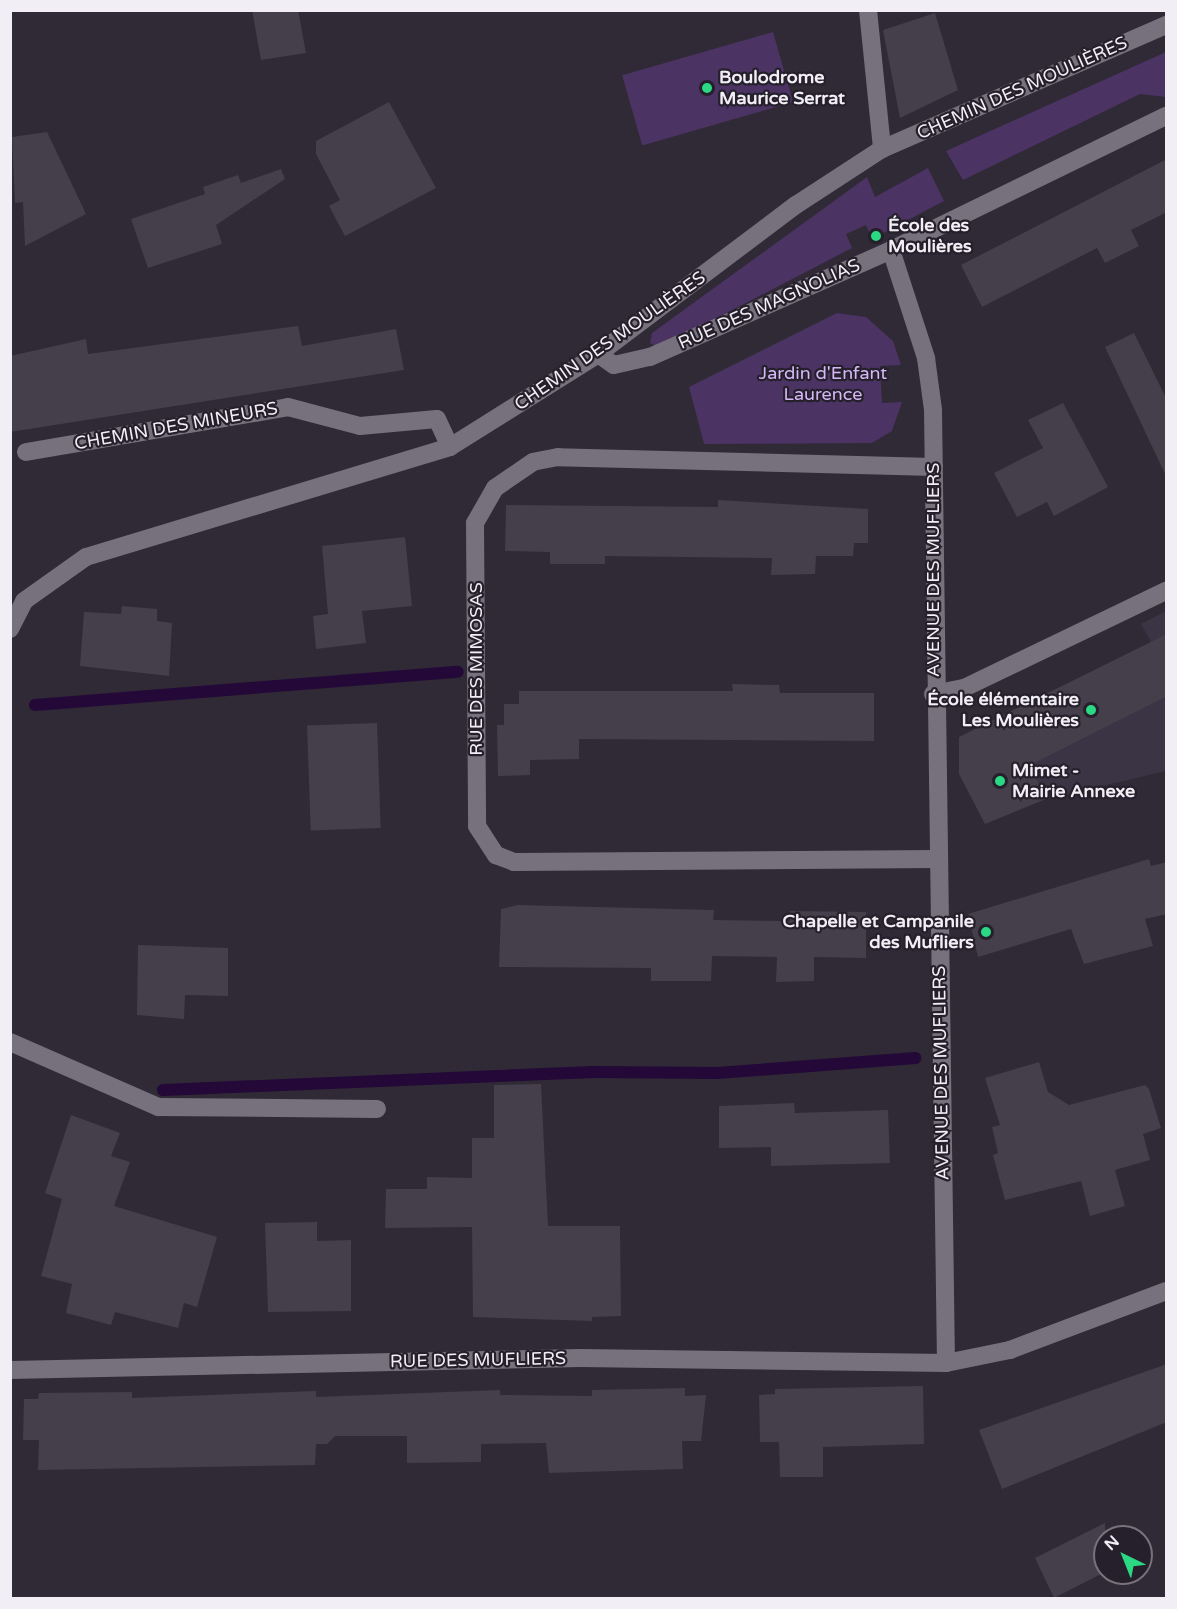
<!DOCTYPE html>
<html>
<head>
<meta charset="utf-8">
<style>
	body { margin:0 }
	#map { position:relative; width:1177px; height:1609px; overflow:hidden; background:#2f2a35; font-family:"Varela Round",sans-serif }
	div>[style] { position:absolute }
	.built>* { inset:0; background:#3b3444 }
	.green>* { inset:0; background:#4b3363; transform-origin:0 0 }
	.stream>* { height:12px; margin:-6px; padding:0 6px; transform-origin:6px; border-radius:6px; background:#230838 }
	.building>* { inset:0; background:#443f4b; transform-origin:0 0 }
	.street>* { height:18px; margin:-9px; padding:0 9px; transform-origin:9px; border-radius:9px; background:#77717e }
	.dots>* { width:16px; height:16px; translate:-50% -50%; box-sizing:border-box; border:3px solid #25202b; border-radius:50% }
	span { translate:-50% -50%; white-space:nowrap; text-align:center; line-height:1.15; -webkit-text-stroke:4.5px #25202b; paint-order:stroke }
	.poi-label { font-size:18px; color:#f1eef5; font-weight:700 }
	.left { translate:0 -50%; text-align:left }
	.right { translate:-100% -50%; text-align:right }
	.street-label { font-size:18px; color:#f1eef5 }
	.park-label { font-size:18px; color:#d6b8f9 }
	.frame { position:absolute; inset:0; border:12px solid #f1eef5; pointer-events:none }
	.north { position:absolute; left:1093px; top:1525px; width:60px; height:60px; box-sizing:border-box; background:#25202b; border:2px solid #77727c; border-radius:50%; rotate:317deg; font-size:16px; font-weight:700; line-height:24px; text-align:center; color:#f1eef5 }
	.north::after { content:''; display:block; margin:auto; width:21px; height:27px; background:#2bd884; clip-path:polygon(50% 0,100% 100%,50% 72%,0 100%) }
</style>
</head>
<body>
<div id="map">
	<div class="built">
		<i style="clip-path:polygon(1166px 611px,1166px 771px,1046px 799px,1005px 715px,1151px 642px,1141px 624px)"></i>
	</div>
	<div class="green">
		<i style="left:773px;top:32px;width:73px;height:157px;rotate:74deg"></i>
		<i style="clip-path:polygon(1166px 52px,1166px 97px,1140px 94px,963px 180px,946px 151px)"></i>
		<i style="clip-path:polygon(928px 168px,944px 201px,872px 239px,866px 225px,846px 234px,852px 248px,659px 348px,650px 343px,652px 333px,867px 177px,875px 197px)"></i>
		<i style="clip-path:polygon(837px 313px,866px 317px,893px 341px,901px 365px,880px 366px,882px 403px,902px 402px,892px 431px,872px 443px,704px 444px,689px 387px)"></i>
	</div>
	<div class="stream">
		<i style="left:35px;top:705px;width:424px;rotate:-4.5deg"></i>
		<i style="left:163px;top:1090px;width:431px;rotate:-2.4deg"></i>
		<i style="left:594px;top:1072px;width:123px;rotate:0.5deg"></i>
		<i style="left:717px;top:1073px;width:199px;rotate:-4.3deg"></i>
	</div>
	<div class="building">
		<i style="clip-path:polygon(252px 10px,298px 10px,306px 53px,261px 60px)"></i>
		<i style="clip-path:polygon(935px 13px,958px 90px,900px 118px,883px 30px)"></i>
		<i style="clip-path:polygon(389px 102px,436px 188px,345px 236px,329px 206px,340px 200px,316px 154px,316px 141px)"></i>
		<i style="clip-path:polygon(47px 132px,86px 214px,25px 246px,23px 202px,15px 203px,12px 137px)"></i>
		<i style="clip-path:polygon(1167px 159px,1167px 212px,1131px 230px,1139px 246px,1105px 263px,1097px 248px,982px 307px,961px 265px)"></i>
		<i style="clip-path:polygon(281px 169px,285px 179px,216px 225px,222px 244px,148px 268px,131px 219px,205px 194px,203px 187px,238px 175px,241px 183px)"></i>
		<i style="clip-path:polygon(298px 326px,302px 346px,396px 329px,404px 370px,10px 432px,10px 356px,86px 339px,88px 354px)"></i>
		<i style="clip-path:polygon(1134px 333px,1167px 400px,1167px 478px,1105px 347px)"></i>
		<i style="clip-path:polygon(1063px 403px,1108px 487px,1054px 516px,1047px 502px,1017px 517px,994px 473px,1043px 448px,1028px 420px)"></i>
		<i style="clip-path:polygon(718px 500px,868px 509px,868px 543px,854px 543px,853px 556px,816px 556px,815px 574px,771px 575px,772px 558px,605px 556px,605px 564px,550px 564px,550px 552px,505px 551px,506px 505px,718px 507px)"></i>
		<i style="clip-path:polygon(405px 537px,412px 606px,362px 611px,366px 643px,316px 649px,313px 616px,328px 614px,322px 546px)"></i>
		<i style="clip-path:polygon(122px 606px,157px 609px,157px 621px,172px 623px,169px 676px,80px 666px,84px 612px,121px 614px)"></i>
		<i style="clip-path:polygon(1167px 634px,1167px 696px,1030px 765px,1046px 799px,985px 824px,959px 774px,959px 737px)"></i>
		<i style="clip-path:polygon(732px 684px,779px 685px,780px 693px,874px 693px,874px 741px,579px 739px,579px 759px,530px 760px,530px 775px,498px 776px,497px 725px,504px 725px,504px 704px,519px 704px,519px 691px,733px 691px)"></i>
		<i style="left:377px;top:723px;width:105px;height:70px;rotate:88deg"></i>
		<i style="clip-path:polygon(1149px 859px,1151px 866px,1167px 862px,1167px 914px,1145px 919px,1153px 946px,1084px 964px,1071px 929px,978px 957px,968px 914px)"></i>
		<i style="clip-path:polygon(518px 905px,714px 910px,713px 920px,790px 921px,790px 911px,866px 912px,866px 958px,814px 957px,814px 981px,776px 982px,777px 957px,712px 956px,711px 981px,651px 981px,651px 968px,499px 967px,501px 909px)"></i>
		<i style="clip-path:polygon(138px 945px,228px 948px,228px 996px,185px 995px,184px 1019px,137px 1015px)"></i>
		<i style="clip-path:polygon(1039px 1062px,1048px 1092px,1069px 1105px,1145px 1085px,1149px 1089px,1161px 1128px,1143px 1134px,1150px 1160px,1115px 1170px,1125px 1206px,1090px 1216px,1081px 1181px,1005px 1200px,993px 1155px,998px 1153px,992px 1127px,1000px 1125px,985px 1078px)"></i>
		<i style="clip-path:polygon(541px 1084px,548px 1226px,620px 1226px,621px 1316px,592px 1317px,592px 1321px,473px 1317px,472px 1227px,385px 1228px,386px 1189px,427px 1189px,427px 1177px,472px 1178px,472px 1138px,494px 1138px,494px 1085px)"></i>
		<i style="clip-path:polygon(794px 1103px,795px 1113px,888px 1110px,890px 1163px,771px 1166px,771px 1147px,719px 1148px,719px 1106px)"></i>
		<i style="clip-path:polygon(71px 1115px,120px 1133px,111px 1156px,130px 1162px,114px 1206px,217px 1237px,197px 1307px,184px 1303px,178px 1328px,115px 1312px,111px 1325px,66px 1313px,72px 1284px,41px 1276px,62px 1199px,45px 1193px)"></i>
		<i style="clip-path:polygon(317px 1222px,317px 1241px,351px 1240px,351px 1311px,268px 1312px,265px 1223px)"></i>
		<i style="clip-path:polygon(1167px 1364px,1167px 1422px,1002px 1489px,979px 1430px)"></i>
		<i style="clip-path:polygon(923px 1386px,924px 1444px,823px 1447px,823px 1477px,780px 1477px,779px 1442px,760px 1442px,759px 1395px,775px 1394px,775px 1389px)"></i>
		<i style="clip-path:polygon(685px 1388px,685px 1396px,706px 1395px,701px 1441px,682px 1441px,683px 1469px,549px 1473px,546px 1443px,481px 1444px,481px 1462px,407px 1463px,407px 1436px,335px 1436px,327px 1444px,316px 1444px,315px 1465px,38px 1470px,39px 1440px,23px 1440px,24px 1399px,38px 1399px,39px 1393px,132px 1392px,132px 1398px,316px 1391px,316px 1397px,500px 1390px,500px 1395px,592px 1396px,592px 1390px)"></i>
		<i style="clip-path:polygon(1105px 1523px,1105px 1572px,1054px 1598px,1035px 1558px)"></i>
	</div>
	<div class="street">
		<i style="left:868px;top:10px;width:140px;rotate:84.2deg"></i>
		<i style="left:891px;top:250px;width:114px;rotate:72deg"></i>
		<i style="left:926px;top:358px;width:52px;rotate:82.3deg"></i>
		<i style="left:933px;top:410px;width:953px;rotate:89.22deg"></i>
		<i style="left:598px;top:354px;width:19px;rotate:35deg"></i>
		<i style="left:614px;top:365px;width:37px;rotate:-13deg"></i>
		<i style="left:650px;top:357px;width:264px;rotate:-23.9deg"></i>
		<i style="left:891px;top:250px;width:306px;rotate:-26deg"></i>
		<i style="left:26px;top:452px;width:266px;rotate:-9.7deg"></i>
		<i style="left:288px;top:407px;width:74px;rotate:14.8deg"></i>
		<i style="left:360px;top:426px;width:77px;rotate:-5.2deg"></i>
		<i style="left:437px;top:419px;width:31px;rotate:65deg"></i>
		<i style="left:934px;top:467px;width:376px;rotate:-178.5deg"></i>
		<i style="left:558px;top:457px;width:25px;rotate:169deg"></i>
		<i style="left:533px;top:462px;width:46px;rotate:145.6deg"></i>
		<i style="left:495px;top:488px;width:40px;rotate:119.7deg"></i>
		<i style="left:475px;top:523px;width:303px;rotate:89.6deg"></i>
		<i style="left:477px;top:826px;width:35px;rotate:57deg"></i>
		<i style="left:496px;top:855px;width:19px;rotate:21deg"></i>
		<i style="left:514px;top:862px;width:423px;rotate:-0.4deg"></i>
		<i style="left:10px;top:629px;width:31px;rotate:-63deg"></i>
		<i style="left:24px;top:601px;width:76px;rotate:-35.4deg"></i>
		<i style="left:86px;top:557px;width:380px;rotate:-16.8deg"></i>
		<i style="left:450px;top:447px;width:175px;rotate:-32.1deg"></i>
		<i style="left:598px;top:354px;width:248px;rotate:-37deg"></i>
		<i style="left:796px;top:205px;width:103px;rotate:-33.1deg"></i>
		<i style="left:882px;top:149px;width:310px;rotate:-23.6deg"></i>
		<i style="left:933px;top:694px;width:32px;rotate:-11deg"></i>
		<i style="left:964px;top:688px;width:224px;rotate:-25.7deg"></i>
		<i style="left:10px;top:1042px;width:162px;rotate:23.7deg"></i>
		<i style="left:158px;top:1107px;width:219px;rotate:0.5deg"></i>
		<i style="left:10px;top:1370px;width:571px;rotate:-1.2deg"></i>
		<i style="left:581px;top:1358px;width:365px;rotate:0.8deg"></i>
		<i style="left:946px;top:1363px;width:65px;rotate:-11.5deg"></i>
		<i style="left:1010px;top:1350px;width:167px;rotate:-20.7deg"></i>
	</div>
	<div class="dots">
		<i style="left:707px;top:88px;background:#2bd884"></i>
		<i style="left:876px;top:236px;background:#2bd884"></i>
		<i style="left:1091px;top:710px;background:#2bd884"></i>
		<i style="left:1000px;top:781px;background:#2bd884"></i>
		<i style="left:986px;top:932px;background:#2bd884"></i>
	</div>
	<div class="poi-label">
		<span class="left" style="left:719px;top:88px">Boulodrome<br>Maurice Serrat</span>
		<span class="left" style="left:888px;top:236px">École des<br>Moulières</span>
		<span class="right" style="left:1079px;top:710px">École élémentaire<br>Les Moulières</span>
		<span class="left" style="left:1012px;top:781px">Mimet -<br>Mairie Annexe</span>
		<span class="right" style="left:974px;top:932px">Chapelle et Campanile<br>des Mufliers</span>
	</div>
	<div class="street-label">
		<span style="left:1022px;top:88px;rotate:-24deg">CHEMIN DES MOULIÈRES</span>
		<span style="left:769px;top:304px;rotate:-24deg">RUE DES MAGNOLIAS</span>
		<span style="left:610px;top:341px;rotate:-35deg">CHEMIN DES MOULIÈRES</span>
		<span style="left:176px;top:426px;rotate:-10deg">CHEMIN DES MINEURS</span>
		<span style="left:933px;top:570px;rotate:-90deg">AVENUE DES MUFLIERS</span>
		<span style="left:476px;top:669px;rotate:-90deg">RUE DES MIMOSAS</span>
		<span style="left:941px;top:1073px;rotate:-91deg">AVENUE DES MUFLIERS</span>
		<span style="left:478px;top:1360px;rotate:-1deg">RUE DES MUFLIERS</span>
	</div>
	<div class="park-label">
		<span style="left:823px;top:384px">Jardin d'Enfant<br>Laurence</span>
	</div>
	<div class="frame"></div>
	<div class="north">N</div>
</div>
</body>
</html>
